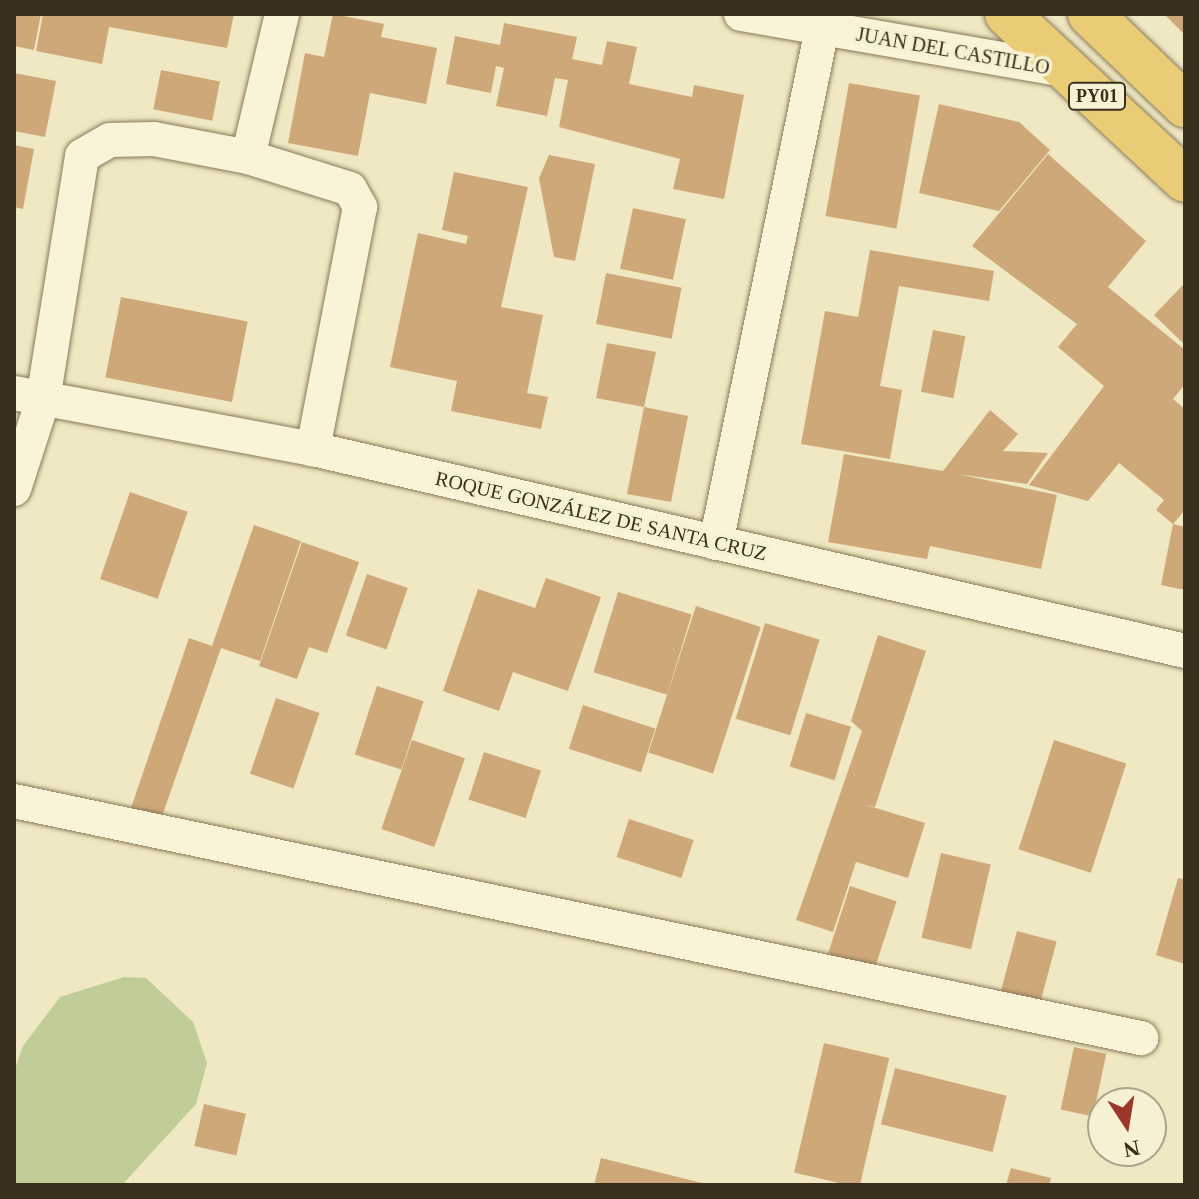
<!DOCTYPE html>
<html>
<head>
<meta charset="utf-8">
<style>
	body { margin:0 }
	#map { position:relative; width:1199px; height:1199px; overflow:hidden; background:#efe8c3; font-family:Georgia,serif }
	div>[style] { position:absolute }
	.green>* { inset:0; background:#c0cd97 }
	.building>* { inset:0; background:#cea878; transform-origin:0 0 }
	.roads { filter:drop-shadow(0 0 2px #8a7a59) drop-shadow(0 0 2px #8a7a59) }
	.minor>* { height:34px; margin:-17px; padding:0 17px; transform-origin:17px; border-radius:17px; background:#f9f4d7 }
	.trunk>* { height:44px; margin:-22px; padding:0 22px; transform-origin:22px; border-radius:22px; background:#eacc76 }
	span { translate:-50% -50%; white-space:nowrap; text-align:center; line-height:1.15; -webkit-text-stroke:7px #f6f1d3; paint-order:stroke }
	.shield-label span { padding:2px 6px; background:#f6f1d3; border:2px solid; border-radius:6px; -webkit-text-stroke-width:0 }
	.shield-label { font-size:18px; color:#392f1e; font-weight:700 }
	.street-label { font-size:20px; color:#392f1e }
	.frame { position:absolute; inset:0; border:16px solid #392f1e; pointer-events:none }
	.north { position:absolute; left:1087px; top:1087px; width:80px; height:80px; box-sizing:border-box; background:#f6f1d3; border:2px solid #aaa38b; border-radius:50%; rotate:168deg; font-size:22px; font-weight:700; line-height:32px; text-align:center; color:#392f1e }
	.north::after { content:''; display:block; margin:auto; width:28px; height:36px; background:#9a3728; clip-path:polygon(50% 0,100% 100%,50% 72%,0 100%) }
</style>
</head>
<body>
<div id="map">
	<div class="green">
		<i style="clip-path:polygon(124px 977px,146px 978px,193px 1022px,207px 1063px,196px 1104px,122px 1185px,14px 1185px,14px 1072px,23px 1046px,60px 997px)"></i>
	</div>
	<div class="building">
		<i style="clip-path:polygon(14px 14px,41px 14px,34px 50px,14px 46px)"></i>
		<i style="clip-path:polygon(43px 14px,234px 14px,227px 48px,109px 27px,102px 64px,36px 51px)"></i>
		<i style="clip-path:polygon(333px 14px,384px 24px,381px 37px,437px 48px,426px 104px,370px 93px,358px 156px,288px 143px,305px 53px,324px 57px)"></i>
		<i style="clip-path:polygon(1164px 14px,1185px 14px,1185px 35px)"></i>
		<i style="clip-path:polygon(504px 23px,577px 37px,572px 59px,602px 65px,607px 41px,637px 47px,629px 84px,692px 97px,694px 85px,744px 95px,724px 199px,673px 189px,680px 159px,559px 127px,568px 80px,555px 78px,547px 116px,496px 106px,504px 68px,496px 66px,491px 93px,446px 84px,455px 36px,500px 45px)"></i>
		<i style="left:161px;top:70px;width:60px;height:40px;rotate:11deg"></i>
		<i style="clip-path:polygon(14px 73px,56px 81px,45px 137px,14px 131px)"></i>
		<i style="left:849px;top:83px;width:72px;height:135px;rotate:10deg"></i>
		<i style="clip-path:polygon(939px 104px,1019px 122px,1050px 150px,999px 211px,919px 193px)"></i>
		<i style="clip-path:polygon(14px 145px,34px 149px,23px 209px,14px 207px)"></i>
		<i style="clip-path:polygon(1048px 154px,1146px 241px,1108px 287px,1185px 350px,1185px 384px,1173px 399px,1185px 409px,1185px 510px,1173px 524px,1156px 510px,1164px 500px,1119px 463px,1088px 501px,1029px 485px,1104px 386px,1058px 347px,1077px 324px,972px 246px)"></i>
		<i style="clip-path:polygon(549px 155px,595px 164px,575px 261px,554px 257px,539px 178px)"></i>
		<i style="clip-path:polygon(454px 172px,528px 187px,501px 307px,543px 315px,527px 393px,548px 397px,541px 429px,451px 411px,457px 381px,390px 367px,418px 233px,466px 244px,468px 236px,442px 230px)"></i>
		<i style="left:633px;top:208px;width:54px;height:62px;rotate:12deg"></i>
		<i style="clip-path:polygon(870px 250px,994px 271px,989px 301px,899px 286px,880px 386px,902px 390px,890px 459px,801px 444px,825px 311px,858px 317px)"></i>
		<i style="left:606px;top:273px;width:77px;height:52px;rotate:11deg"></i>
		<i style="clip-path:polygon(1185px 283px,1185px 345px,1154px 315px)"></i>
		<i style="left:121px;top:297px;width:129px;height:82px;rotate:11deg"></i>
		<i style="left:933px;top:330px;width:33px;height:63px;rotate:11deg"></i>
		<i style="clip-path:polygon(607px 343px,656px 352px,644px 407px,688px 416px,671px 502px,627px 494px,644px 407px,596px 398px)"></i>
		<i style="clip-path:polygon(990px 410px,1018px 434px,1003px 451px,1048px 453px,1027px 484px,958px 474px,1057px 495px,1041px 569px,930px 546px,927px 559px,828px 542px,844px 454px,943px 471px)"></i>
		<i style="left:130px;top:492px;width:61px;height:92px;rotate:19deg"></i>
		<i style="clip-path:polygon(1173px 524px,1185px 527px,1185px 590px,1161px 585px)"></i>
		<i style="clip-path:polygon(254px 525px,301px 541px,260px 661px,221px 648px,161px 819px,131px 808px,189px 638px,212px 646px)"></i>
		<i style="clip-path:polygon(302px 542px,359px 562px,327px 653px,309px 647px,297px 679px,259px 666px)"></i>
		<i style="left:367px;top:574px;width:43px;height:65px;rotate:19deg"></i>
		<i style="clip-path:polygon(546px 578px,601px 597px,568px 691px,513px 672px,499px 711px,443px 691px,478px 589px,535px 608px)"></i>
		<i style="left:618px;top:592px;width:77px;height:84px;rotate:17deg"></i>
		<i style="left:696px;top:606px;width:68px;height:154px;rotate:18deg"></i>
		<i style="left:765px;top:623px;width:57px;height:100px;rotate:17deg"></i>
		<i style="clip-path:polygon(878px 635px,926px 651px,875px 807px,866px 805px,925px 823px,908px 878px,856px 862px,833px 932px,796px 920px,862px 731px,851px 721px)"></i>
		<i style="left:377px;top:686px;width:49px;height:72px;rotate:18deg"></i>
		<i style="left:276px;top:698px;width:46px;height:80px;rotate:19deg"></i>
		<i style="left:583px;top:705px;width:76px;height:46px;rotate:18deg"></i>
		<i style="left:806px;top:713px;width:47px;height:56px;rotate:17deg"></i>
		<i style="left:412px;top:740px;width:56px;height:94px;rotate:19deg"></i>
		<i style="left:1054px;top:740px;width:76px;height:115px;rotate:18deg"></i>
		<i style="left:484px;top:752px;width:60px;height:50px;rotate:18deg"></i>
		<i style="left:629px;top:819px;width:68px;height:40px;rotate:18deg"></i>
		<i style="left:941px;top:853px;width:51px;height:87px;rotate:13deg"></i>
		<i style="clip-path:polygon(1178px 878px,1185px 880px,1185px 964px,1156px 955px)"></i>
		<i style="left:850px;top:886px;width:49px;height:76px;rotate:18deg"></i>
		<i style="left:1017px;top:931px;width:41px;height:70px;rotate:15deg"></i>
		<i style="left:824px;top:1043px;width:67px;height:133px;rotate:13deg"></i>
		<i style="left:1074px;top:1047px;width:33px;height:64px;rotate:12deg"></i>
		<i style="left:895px;top:1068px;width:115px;height:58px;rotate:14deg"></i>
		<i style="left:204px;top:1104px;width:43px;height:43px;rotate:13deg"></i>
		<i style="clip-path:polygon(601px 1158px,706px 1184px,706px 1185px,594px 1185px)"></i>
		<i style="clip-path:polygon(1011px 1168px,1051px 1178px,1049px 1185px,1006px 1185px)"></i>
	</div>
	<div class="roads">
		<div class="minor">
			<i style="left:741px;top:14px;width:335px;rotate:9.8deg"></i>
			<i style="left:248px;top:157px;width:147px;rotate:-76.6deg"></i>
			<i style="left:14px;top:393px;width:304px;rotate:10.6deg"></i>
			<i style="left:313px;top:449px;width:895px;rotate:13.04deg"></i>
			<i style="left:14px;top:489px;width:94px;rotate:-72deg"></i>
			<i style="left:43px;top:400px;width:247px;rotate:-80.9deg"></i>
			<i style="left:82px;top:156px;width:32px;rotate:-30deg"></i>
			<i style="left:110px;top:140px;width:44px;rotate:-1.3deg"></i>
			<i style="left:154px;top:139px;width:96px;rotate:10.8deg"></i>
			<i style="left:248px;top:157px;width:107px;rotate:17.4deg"></i>
			<i style="left:350px;top:189px;width:21px;rotate:61deg"></i>
			<i style="left:360px;top:207px;width:247px;rotate:101deg"></i>
			<i style="left:716px;top:543px;width:525px;rotate:-78.35deg"></i>
			<i style="left:14px;top:801px;width:1152px;rotate:11.88deg"></i>
		</div>
		<div class="trunk">
			<i style="left:1007px;top:14px;width:243px;rotate:43deg"></i>
			<i style="left:1090px;top:14px;width:132px;rotate:43.8deg"></i>
		</div>
	</div>
	<div class="shield-label">
		<span style="left:1097px;top:96px">PY01</span>
	</div>
	<div class="street-label">
		<span style="left:953px;top:51px;rotate:10deg">JUAN DEL CASTILLO</span>
		<span style="left:601px;top:516px;rotate:13deg">ROQUE GONZÁLEZ DE SANTA CRUZ</span>
	</div>
	<div class="frame"></div>
	<div class="north">N</div>
</div>
</body>
</html>
